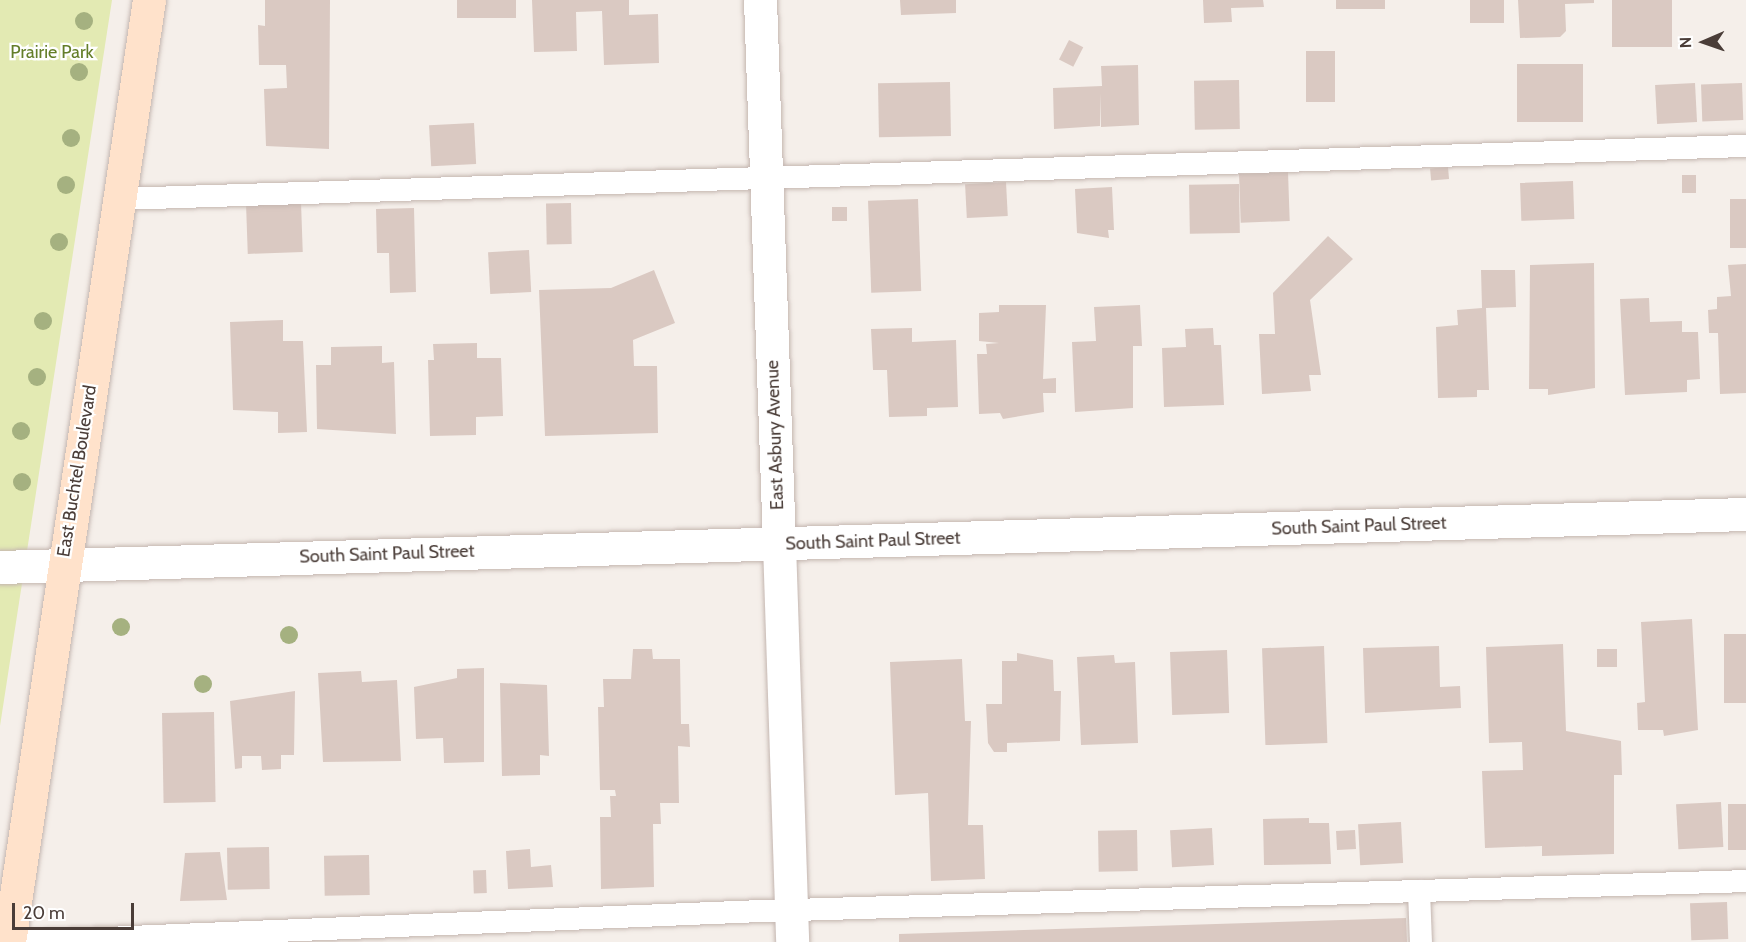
<!DOCTYPE html>
<html>
<head>
<meta charset="utf-8">
<style>
	body { margin:0 }
	#map { position:relative; width:1746px; height:942px; overflow:hidden; background:#f5efea; font-family:Cabin,sans-serif }
	div>[style] { position:absolute }
	.green>* { inset:0; background:#e3eab3 }
	.building>* { inset:0; background:#dac9c2; transform-origin:0 0 }
	.roads { filter:drop-shadow(0 0 2px #c4b6b0) drop-shadow(0 0 2px #c4b6b0) }
	.service>* { height:22px; margin:-11px; padding:0 11px; transform-origin:11px; border-radius:11px; background:#fff }
	.minor>* { height:33px; margin:-16.5px; padding:0 16.5px; transform-origin:16.5px; border-radius:16.5px; background:#fff }
	.tertiary>* { height:33px; margin:-16.5px; padding:0 16.5px; transform-origin:16.5px; border-radius:16.5px; background:#fff }
	.secondary>* { height:33px; margin:-16.5px; padding:0 16.5px; transform-origin:16.5px; border-radius:16.5px; background:#ffe2cb }
	.trees>* { width:18px; height:18px; margin:-9px; border-radius:50%; background:#a5b180 }
	span { translate:-50% -50%; white-space:nowrap; text-align:center; line-height:1.15; -webkit-text-stroke:4.5px #fff; paint-order:stroke }
	.park-label { font-size:18px; color:#647e29 }
	.street-label { font-size:18px; color:#4a3d38 }
	.north { position:absolute; left:1674px; top:12px; width:60px; height:60px; -webkit-text-stroke:4px #fff; paint-order:stroke; rotate:268deg; font-size:16px; font-weight:700; line-height:24px; text-align:center; color:#4a3d38 }
	.north::after { content:''; display:block; margin:auto; width:21px; height:27px; background:#4a3d38; clip-path:polygon(50% 0,100% 100%,50% 72%,0 100%) }
	.scale { position:absolute; left:12px; top:903px; width:122px; height:27px; box-sizing:border-box; border:3px solid #4a3d38; border-top:0; padding-left:8px; font-size:18px; line-height:21px; white-space:nowrap; color:#4a3d38; -webkit-text-stroke:4px #fff; paint-order:stroke }
</style>
</head>
<body>
<div id="map">
	<div class="green">
		<i style="clip-path:polygon(0 0,112px 0,0 726px)"></i>
	</div>
	<div class="building">
		<i style="clip-path:polygon(265px 0,330px 0,329px 149px,266px 146px,264px 89px,287px 88px,286px 65px,259px 65px,258px 25px,265px 26px)"></i>
		<i style="left:457px;top:0;width:59px;height:18px"></i>
		<i style="clip-path:polygon(532px 0,629px 0,629px 15px,658px 14px,659px 63px,604px 65px,602px 11px,576px 12px,577px 51px,534px 52px)"></i>
		<i style="clip-path:polygon(900px 0,956px 0,956px 13px,901px 15px)"></i>
		<i style="clip-path:polygon(1203px 0,1263px 0,1264px 7px,1231px 8px,1232px 22px,1204px 23px)"></i>
		<i style="left:1336px;top:0;width:49px;height:9px"></i>
		<i style="left:1470px;top:0;width:34px;height:23px"></i>
		<i style="clip-path:polygon(1518px 0,1594px 0,1594px 3px,1565px 4px,1566px 31px,1560px 37px,1520px 38px)"></i>
		<i style="left:1612px;top:0;width:60px;height:47px"></i>
		<i style="left:1069px;top:40px;width:16px;height:22px;rotate:27deg"></i>
		<i style="left:1306px;top:51px;width:29px;height:51px"></i>
		<i style="left:1583px;top:64px;width:58px;height:66px;rotate:90deg"></i>
		<i style="clip-path:polygon(1138px 65px,1139px 125px,1101px 127px,1100px 93px,1100px 126px,1054px 129px,1053px 88px,1102px 86px,1101px 66px)"></i>
		<i style="left:1239px;top:80px;width:49px;height:45px;rotate:89deg"></i>
		<i style="left:950px;top:82px;width:54px;height:72px;rotate:89deg"></i>
		<i style="left:1695px;top:83px;width:39px;height:40px;rotate:87deg"></i>
		<i style="left:1742px;top:83px;width:37px;height:41px;rotate:88deg"></i>
		<i style="left:474px;top:123px;width:41px;height:45px;rotate:87deg"></i>
		<i style="left:1448px;top:167px;width:12px;height:18px;rotate:85deg"></i>
		<i style="left:1288px;top:172px;width:49px;height:49px;rotate:88deg"></i>
		<i style="left:1696px;top:175px;width:18px;height:14px;rotate:90deg"></i>
		<i style="left:1573px;top:181px;width:38px;height:53px;rotate:88deg"></i>
		<i style="left:1006px;top:182px;width:34px;height:41px;rotate:87deg"></i>
		<i style="left:1239px;top:184px;width:49px;height:50px;rotate:89deg"></i>
		<i style="clip-path:polygon(1112px 187px,1114px 230px,1108px 230px,1109px 238px,1077px 233px,1075px 189px)"></i>
		<i style="left:918px;top:199px;width:92px;height:50px;rotate:88deg"></i>
		<i style="left:1746px;top:199px;width:49px;height:16px;rotate:90deg"></i>
		<i style="left:301px;top:202px;width:50px;height:55px;rotate:88deg"></i>
		<i style="left:571px;top:203px;width:41px;height:25px;rotate:89deg"></i>
		<i style="left:832px;top:207px;width:15px;height:14px"></i>
		<i style="clip-path:polygon(414px 208px,416px 292px,390px 293px,389px 253px,377px 253px,376px 209px)"></i>
		<i style="clip-path:polygon(1328px 236px,1353px 259px,1310px 300px,1321px 375px,1309px 375px,1311px 391px,1262px 394px,1259px 334px,1275px 334px,1273px 293px)"></i>
		<i style="left:529px;top:250px;width:42px;height:41px;rotate:87deg"></i>
		<i style="clip-path:polygon(1594px 263px,1595px 388px,1548px 395px,1548px 389px,1529px 389px,1530px 265px)"></i>
		<i style="clip-path:polygon(1746px 264px,1746px 393px,1720px 394px,1718px 333px,1709px 333px,1708px 310px,1717px 309px,1717px 297px,1731px 296px,1728px 265px)"></i>
		<i style="clip-path:polygon(654px 270px,675px 323px,633px 340px,634px 366px,657px 366px,658px 433px,545px 436px,539px 290px,611px 288px)"></i>
		<i style="clip-path:polygon(1481px 270px,1515px 270px,1516px 307px,1486px 308px,1489px 390px,1477px 390px,1477px 397px,1438px 398px,1436px 327px,1458px 325px,1457px 310px,1482px 308px)"></i>
		<i style="clip-path:polygon(1649px 298px,1650px 322px,1682px 321px,1682px 332px,1698px 332px,1700px 379px,1687px 380px,1687px 392px,1625px 395px,1620px 299px)"></i>
		<i style="clip-path:polygon(999px 305px,1046px 305px,1043px 379px,1056px 378px,1056px 393px,1043px 393px,1044px 412px,1003px 419px,1000px 413px,979px 414px,977px 354px,987px 354px,986px 344px,999px 343px,979px 341px,979px 313px,999px 312px)"></i>
		<i style="clip-path:polygon(1140px 305px,1142px 346px,1133px 346px,1133px 408px,1075px 412px,1072px 342px,1096px 341px,1094px 307px)"></i>
		<i style="clip-path:polygon(283px 320px,283px 341px,303px 341px,307px 432px,278px 433px,278px 412px,233px 410px,230px 322px)"></i>
		<i style="clip-path:polygon(912px 328px,912px 342px,956px 340px,958px 407px,927px 408px,927px 416px,889px 417px,887px 370px,873px 370px,871px 329px)"></i>
		<i style="clip-path:polygon(1213px 328px,1214px 345px,1221px 345px,1224px 405px,1164px 407px,1162px 348px,1186px 347px,1185px 329px)"></i>
		<i style="clip-path:polygon(477px 343px,477px 358px,501px 358px,503px 416px,476px 417px,476px 435px,430px 436px,428px 360px,434px 360px,433px 344px)"></i>
		<i style="clip-path:polygon(382px 346px,382px 363px,394px 362px,396px 434px,317px 429px,316px 365px,331px 365px,331px 347px)"></i>
		<i style="clip-path:polygon(1692px 619px,1698px 730px,1664px 736px,1663px 730px,1638px 730px,1637px 703px,1645px 702px,1641px 622px)"></i>
		<i style="left:1746px;top:634px;width:69px;height:22px;rotate:90deg"></i>
		<i style="clip-path:polygon(1563px 644px,1566px 731px,1621px 741px,1622px 775px,1614px 775px,1614px 854px,1542px 856px,1542px 846px,1485px 848px,1482px 771px,1523px 770px,1522px 742px,1489px 743px,1486px 647px)"></i>
		<i style="left:1324px;top:646px;width:97px;height:62px;rotate:88deg"></i>
		<i style="clip-path:polygon(1439px 646px,1440px 687px,1460px 686px,1461px 708px,1365px 713px,1363px 648px)"></i>
		<i style="clip-path:polygon(633px 649px,652px 649px,653px 659px,680px 659px,681px 724px,689px 724px,690px 747px,678px 746px,679px 803px,660px 803px,661px 824px,653px 824px,654px 887px,601px 889px,600px 817px,611px 817px,610px 796px,616px 796px,615px 790px,600px 790px,598px 707px,604px 707px,603px 679px,631px 679px)"></i>
		<i style="left:1597px;top:649px;width:20px;height:18px"></i>
		<i style="left:1227px;top:650px;width:63px;height:57px;rotate:88deg"></i>
		<i style="clip-path:polygon(1017px 653px,1053px 660px,1054px 691px,1061px 691px,1060px 741px,1007px 743px,1007px 752px,994px 752px,988px 743px,986px 704px,1002px 704px,1002px 661px,1017px 661px)"></i>
		<i style="clip-path:polygon(1114px 655px,1115px 663px,1135px 662px,1138px 743px,1081px 745px,1077px 657px)"></i>
		<i style="clip-path:polygon(962px 659px,965px 721px,971px 721px,968px 825px,983px 825px,985px 879px,931px 881px,928px 793px,895px 795px,890px 662px)"></i>
		<i style="clip-path:polygon(484px 668px,484px 762px,444px 763px,443px 738px,416px 739px,414px 687px,457px 678px,457px 669px)"></i>
		<i style="clip-path:polygon(361px 671px,362px 682px,397px 680px,401px 761px,323px 762px,318px 673px)"></i>
		<i style="clip-path:polygon(500px 683px,547px 685px,549px 756px,540px 755px,540px 775px,502px 776px)"></i>
		<i style="clip-path:polygon(295px 691px,294px 755px,281px 755px,281px 769px,262px 770px,261px 756px,242px 756px,242px 768px,235px 769px,230px 701px)"></i>
		<i style="left:214px;top:712px;width:90px;height:52px;rotate:89deg"></i>
		<i style="left:1721px;top:802px;width:45px;height:45px;rotate:87deg"></i>
		<i style="left:1728px;top:804px;width:18px;height:46px"></i>
		<i style="clip-path:polygon(1309px 818px,1309px 823px,1329px 823px,1331px 864px,1264px 865px,1263px 819px)"></i>
		<i style="left:1401px;top:822px;width:41px;height:43px;rotate:87deg"></i>
		<i style="left:1212px;top:828px;width:37px;height:42px;rotate:87deg"></i>
		<i style="left:1137px;top:830px;width:41px;height:39px;rotate:89deg"></i>
		<i style="left:1355px;top:830px;width:19px;height:19px;rotate:87deg"></i>
		<i style="left:269px;top:847px;width:42px;height:42px;rotate:89deg"></i>
		<i style="clip-path:polygon(530px 849px,531px 867px,551px 865px,553px 887px,508px 889px,506px 851px)"></i>
		<i style="clip-path:polygon(220px 852px,227px 900px,180px 901px,185px 853px)"></i>
		<i style="left:369px;top:855px;width:40px;height:45px;rotate:89deg"></i>
		<i style="left:486px;top:870px;width:23px;height:13px;rotate:88deg"></i>
		<i style="left:1727px;top:902px;width:37px;height:37px;rotate:88deg"></i>
		<i style="clip-path:polygon(1406px 918px,1407px 942px,899px 942px,899px 934px)"></i>
	</div>
	<div class="roads">
		<div class="service">
			<i style="left:120px;top:199px;width:1627px;rotate:-1.87deg"></i>
			<i style="left:1419px;top:891px;width:51px;rotate:87.8deg"></i>
			<i style="left:9px;top:942px;width:753px;rotate:-2.36deg"></i>
			<i style="left:761px;top:911px;width:985px;rotate:-1.74deg"></i>
		</div>
		<div class="minor">
			<i style="left:760px;top:0;width:544px;rotate:88deg"></i>
		</div>
		<div class="tertiary">
			<i style="left:779px;top:544px;width:398px;rotate:88.1deg"></i>
			<i style="left:0;top:567px;width:1747px;rotate:-1.74deg"></i>
		</div>
		<div class="secondary">
			<i style="left:9px;top:942px;width:952px;rotate:-81.55deg"></i>
		</div>
	</div>
	<div class="trees">
		<i style="left:84px;top:21px"></i>
		<i style="left:79px;top:72px"></i>
		<i style="left:71px;top:138px"></i>
		<i style="left:66px;top:185px"></i>
		<i style="left:59px;top:242px"></i>
		<i style="left:43px;top:321px"></i>
		<i style="left:37px;top:377px"></i>
		<i style="left:21px;top:431px"></i>
		<i style="left:22px;top:482px"></i>
		<i style="left:121px;top:627px"></i>
		<i style="left:289px;top:635px"></i>
		<i style="left:203px;top:684px"></i>
	</div>
	<div class="park-label">
		<span style="left:52px;top:52px">Prairie Park</span>
	</div>
	<div class="street-label">
		<span style="left:775px;top:435px;rotate:-92deg">East Asbury Avenue</span>
		<span style="left:77px;top:471px;rotate:-81deg">East Buchtel Boulevard</span>
		<span style="left:1359px;top:526px;rotate:-2deg">South Saint Paul Street</span>
		<span style="left:873px;top:541px;rotate:-2deg">South Saint Paul Street</span>
		<span style="left:387px;top:554px;rotate:-2deg">South Saint Paul Street</span>
	</div>
	<div class="north">N</div>
	<div class="scale">20 m</div>
</div>
</body>
</html>
